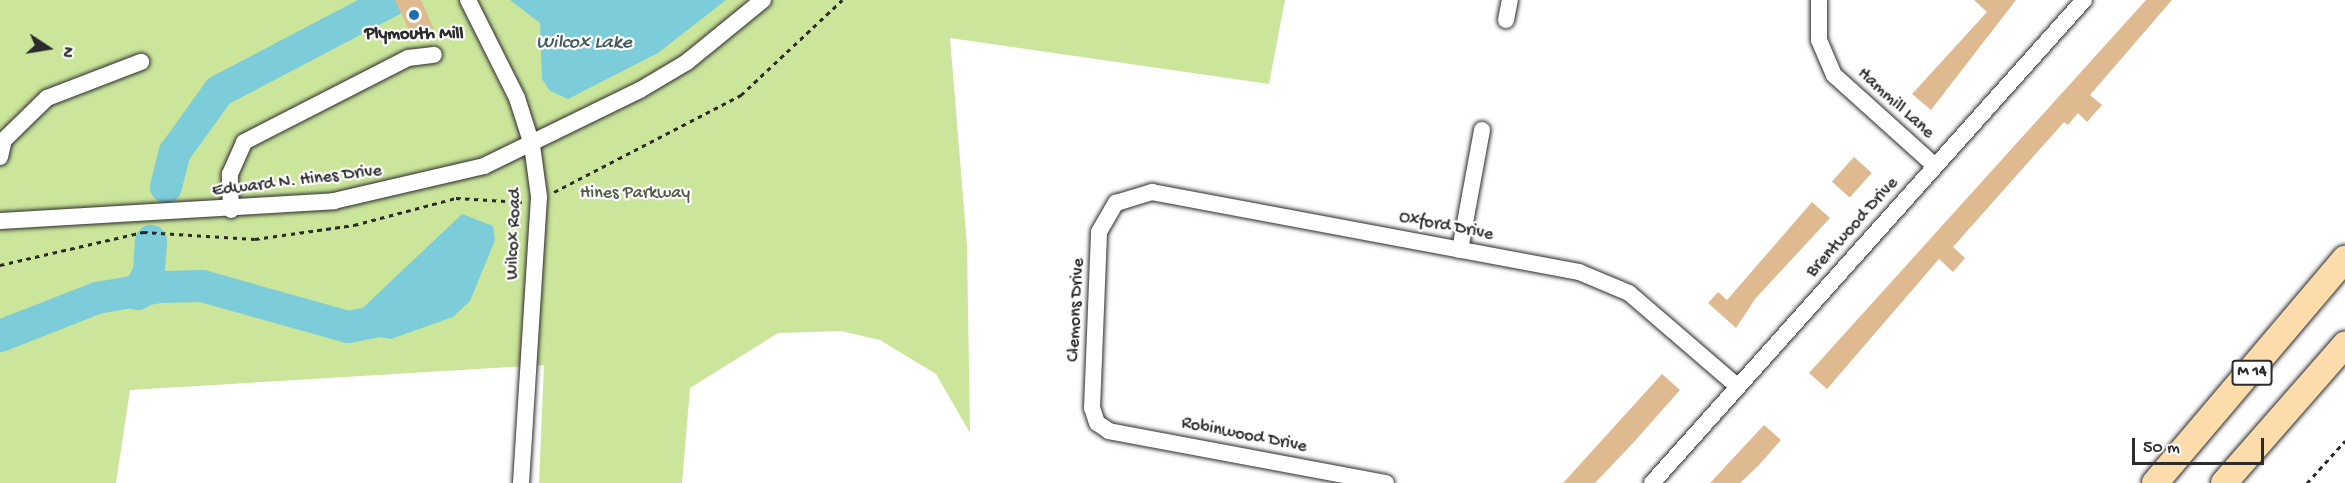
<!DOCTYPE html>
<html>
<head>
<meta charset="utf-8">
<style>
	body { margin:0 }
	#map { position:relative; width:2345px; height:483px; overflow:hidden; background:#fff; font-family:"Gochi Hand",sans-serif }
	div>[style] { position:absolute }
	.green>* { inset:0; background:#cbe59b }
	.water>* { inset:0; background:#7dccd9 }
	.river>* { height:32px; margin:-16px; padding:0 16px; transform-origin:16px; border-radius:16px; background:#7dccd9 }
	.building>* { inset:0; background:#dfba90; transform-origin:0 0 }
	.path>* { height:3px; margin-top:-1.5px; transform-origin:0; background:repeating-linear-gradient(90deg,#2b2b2b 0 4.5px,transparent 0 9px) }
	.roads { filter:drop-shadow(0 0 2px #2b2b2b) drop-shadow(0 0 2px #2b2b2b) }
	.minor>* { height:16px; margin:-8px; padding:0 8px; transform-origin:8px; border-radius:8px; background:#fff }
	.highway>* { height:26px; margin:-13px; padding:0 13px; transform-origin:13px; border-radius:13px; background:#fddcac }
	.dots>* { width:16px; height:16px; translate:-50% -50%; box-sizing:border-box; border:3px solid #fff; border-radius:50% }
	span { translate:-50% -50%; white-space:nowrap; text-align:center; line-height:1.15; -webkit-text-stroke:4.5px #fff; paint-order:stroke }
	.shield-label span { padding:2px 4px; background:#fff; border:2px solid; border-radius:4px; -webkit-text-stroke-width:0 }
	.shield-label { font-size:16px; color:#2b2b2b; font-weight:700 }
	.poi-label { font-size:18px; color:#2b2b2b; font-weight:700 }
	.street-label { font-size:18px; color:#2b2b2b }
	.park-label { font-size:18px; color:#535a47 }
	.water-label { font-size:20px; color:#445b5f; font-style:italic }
	.north { position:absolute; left:18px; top:18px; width:60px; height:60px; -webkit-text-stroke:4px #fff; paint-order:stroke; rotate:102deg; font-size:16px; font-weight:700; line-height:24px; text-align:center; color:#2b2b2b }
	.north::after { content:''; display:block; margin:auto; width:21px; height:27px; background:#2b2b2b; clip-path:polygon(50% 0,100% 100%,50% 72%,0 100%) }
	.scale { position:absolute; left:2132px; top:438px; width:132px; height:27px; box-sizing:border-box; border:3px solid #2b2b2b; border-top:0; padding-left:8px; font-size:18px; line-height:21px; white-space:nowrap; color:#2b2b2b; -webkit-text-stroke:4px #fff; paint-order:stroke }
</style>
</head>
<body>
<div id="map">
	<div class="green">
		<i style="clip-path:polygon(0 0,1285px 0,1269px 84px,950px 38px,967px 245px,970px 433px,936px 374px,880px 340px,841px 331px,778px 333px,690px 388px,682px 483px,539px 483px,544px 365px,130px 390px,116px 483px,0 483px)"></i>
	</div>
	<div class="water">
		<i style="clip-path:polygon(510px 0,726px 0,658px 53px,568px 99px,550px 91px,542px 79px,540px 23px)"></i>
		<i style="clip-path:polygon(462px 214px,493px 226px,495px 240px,470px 301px,453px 317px,391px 339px,351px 332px,351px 319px)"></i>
	</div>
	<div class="river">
		<i style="left:166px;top:187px;width:36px;rotate:-76deg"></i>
		<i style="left:175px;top:152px;width:75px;rotate:-54.2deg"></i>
		<i style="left:219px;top:91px;width:195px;rotate:-27.7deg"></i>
		<i style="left:138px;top:294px;width:25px;rotate:-64deg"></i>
		<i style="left:149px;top:271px;width:30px;rotate:-86deg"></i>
		<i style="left:0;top:336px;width:104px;rotate:-21.4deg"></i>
		<i style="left:97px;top:298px;width:64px;rotate:-9.9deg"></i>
		<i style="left:160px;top:287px;width:42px;rotate:-1.4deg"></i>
		<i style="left:202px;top:286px;width:152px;rotate:15.7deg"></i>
		<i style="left:348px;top:327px;width:42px;rotate:-11deg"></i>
	</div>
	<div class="building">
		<i style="clip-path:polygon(395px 0,421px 0,434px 29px,413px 39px)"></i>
		<i style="clip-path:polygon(1974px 0,2016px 0,1931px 110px,1912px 94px,1987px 12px)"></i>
		<i style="clip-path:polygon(2146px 0,2172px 0,2090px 95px,2102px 105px,2087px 122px,2078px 113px,2068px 125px,2064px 122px,1953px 247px,1965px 258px,1953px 272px,1939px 259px,1827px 389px,1809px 373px)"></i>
		<i style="left:1854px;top:157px;width:24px;height:33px;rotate:42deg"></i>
		<i style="clip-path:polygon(1812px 202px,1830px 218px,1755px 299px,1736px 328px,1708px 303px,1718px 292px,1727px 300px)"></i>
		<i style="clip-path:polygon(1662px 374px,1680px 390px,1633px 443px,1595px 483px,1563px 483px)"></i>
		<i style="clip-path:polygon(1764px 425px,1781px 440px,1758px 466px,1740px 483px,1710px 483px)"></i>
	</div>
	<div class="path">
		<i style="left:554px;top:192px;width:211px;rotate:-27.4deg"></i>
		<i style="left:741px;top:95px;width:139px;rotate:-43.2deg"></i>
		<i style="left:0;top:265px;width:147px;rotate:-13deg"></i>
		<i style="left:143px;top:232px;width:112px;rotate:3.6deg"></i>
		<i style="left:255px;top:239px;width:100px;rotate:-8deg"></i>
		<i style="left:354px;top:225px;width:106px;rotate:-14.8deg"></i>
		<i style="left:456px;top:198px;width:66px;rotate:3.5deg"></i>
		<i style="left:2307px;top:483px;width:57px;rotate:-47.9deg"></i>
	</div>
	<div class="roads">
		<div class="minor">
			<i style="left:468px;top:0;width:110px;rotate:63.4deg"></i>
			<i style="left:517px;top:98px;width:49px;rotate:72.3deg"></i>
			<i style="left:532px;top:145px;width:52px;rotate:82.3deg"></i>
			<i style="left:539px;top:197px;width:287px;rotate:93.6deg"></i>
			<i style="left:1819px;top:0;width:40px;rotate:90deg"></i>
			<i style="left:1819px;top:40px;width:38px;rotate:67deg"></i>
			<i style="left:1834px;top:75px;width:136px;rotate:42deg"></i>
			<i style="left:1506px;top:20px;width:20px;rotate:-79deg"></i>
			<i style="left:0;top:157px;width:17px;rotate:-77deg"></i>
			<i style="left:4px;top:140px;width:60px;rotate:-44.3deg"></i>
			<i style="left:47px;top:98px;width:101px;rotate:-21deg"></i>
			<i style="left:231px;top:210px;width:36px;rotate:-92deg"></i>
			<i style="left:230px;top:174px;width:35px;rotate:-66deg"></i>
			<i style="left:244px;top:142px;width:184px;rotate:-27.1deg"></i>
			<i style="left:408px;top:58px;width:26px;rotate:-7deg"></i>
			<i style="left:0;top:221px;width:335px;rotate:-3.4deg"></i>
			<i style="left:334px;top:201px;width:154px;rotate:-13.1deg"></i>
			<i style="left:484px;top:166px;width:174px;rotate:-26deg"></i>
			<i style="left:640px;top:90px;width:55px;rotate:-30.8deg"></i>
			<i style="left:687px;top:62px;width:98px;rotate:-39.2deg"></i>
			<i style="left:1460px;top:250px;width:122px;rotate:-79.6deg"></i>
			<i style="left:1386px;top:483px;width:282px;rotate:-169.4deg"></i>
			<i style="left:1109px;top:431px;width:14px;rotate:-146deg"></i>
			<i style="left:1097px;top:423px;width:16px;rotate:-108deg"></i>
			<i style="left:1092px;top:408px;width:176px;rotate:-87.7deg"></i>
			<i style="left:1099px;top:232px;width:34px;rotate:-60deg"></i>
			<i style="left:1116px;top:203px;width:38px;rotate:-17deg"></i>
			<i style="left:1152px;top:192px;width:434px;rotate:10.6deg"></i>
			<i style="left:1579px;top:272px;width:54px;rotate:22.8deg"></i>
			<i style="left:1629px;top:293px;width:141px;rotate:40.7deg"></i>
			<i style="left:1652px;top:483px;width:648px;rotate:-48.19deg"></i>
		</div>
		<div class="highway">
			<i style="left:2155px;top:483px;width:294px;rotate:-49.7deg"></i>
			<i style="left:2224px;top:483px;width:184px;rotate:-48.8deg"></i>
		</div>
	</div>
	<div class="dots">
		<i style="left:414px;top:15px;background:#1f6fb2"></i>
	</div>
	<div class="shield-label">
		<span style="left:2252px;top:373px">M 14</span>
	</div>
	<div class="poi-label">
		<span style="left:414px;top:35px">Plymouth Mill</span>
	</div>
	<div class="street-label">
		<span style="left:1895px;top:104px;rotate:42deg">Hammill Lane</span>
		<span style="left:297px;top:182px;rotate:-7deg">Edward N. Hines Drive</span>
		<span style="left:1446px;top:227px;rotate:11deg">Oxford Drive</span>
		<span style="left:1853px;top:228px;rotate:-48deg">Brentwood Drive</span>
		<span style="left:515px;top:234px;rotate:-88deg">Wilcox Road</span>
		<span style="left:1077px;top:310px;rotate:-87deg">Clemons Drive</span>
		<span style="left:1244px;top:436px;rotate:11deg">Robinwood Drive</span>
	</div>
	<div class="park-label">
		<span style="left:635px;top:194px">Hines Parkway</span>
	</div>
	<div class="water-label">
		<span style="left:584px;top:43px">Wilcox Lake</span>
	</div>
	<div class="north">N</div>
	<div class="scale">50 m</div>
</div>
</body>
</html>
